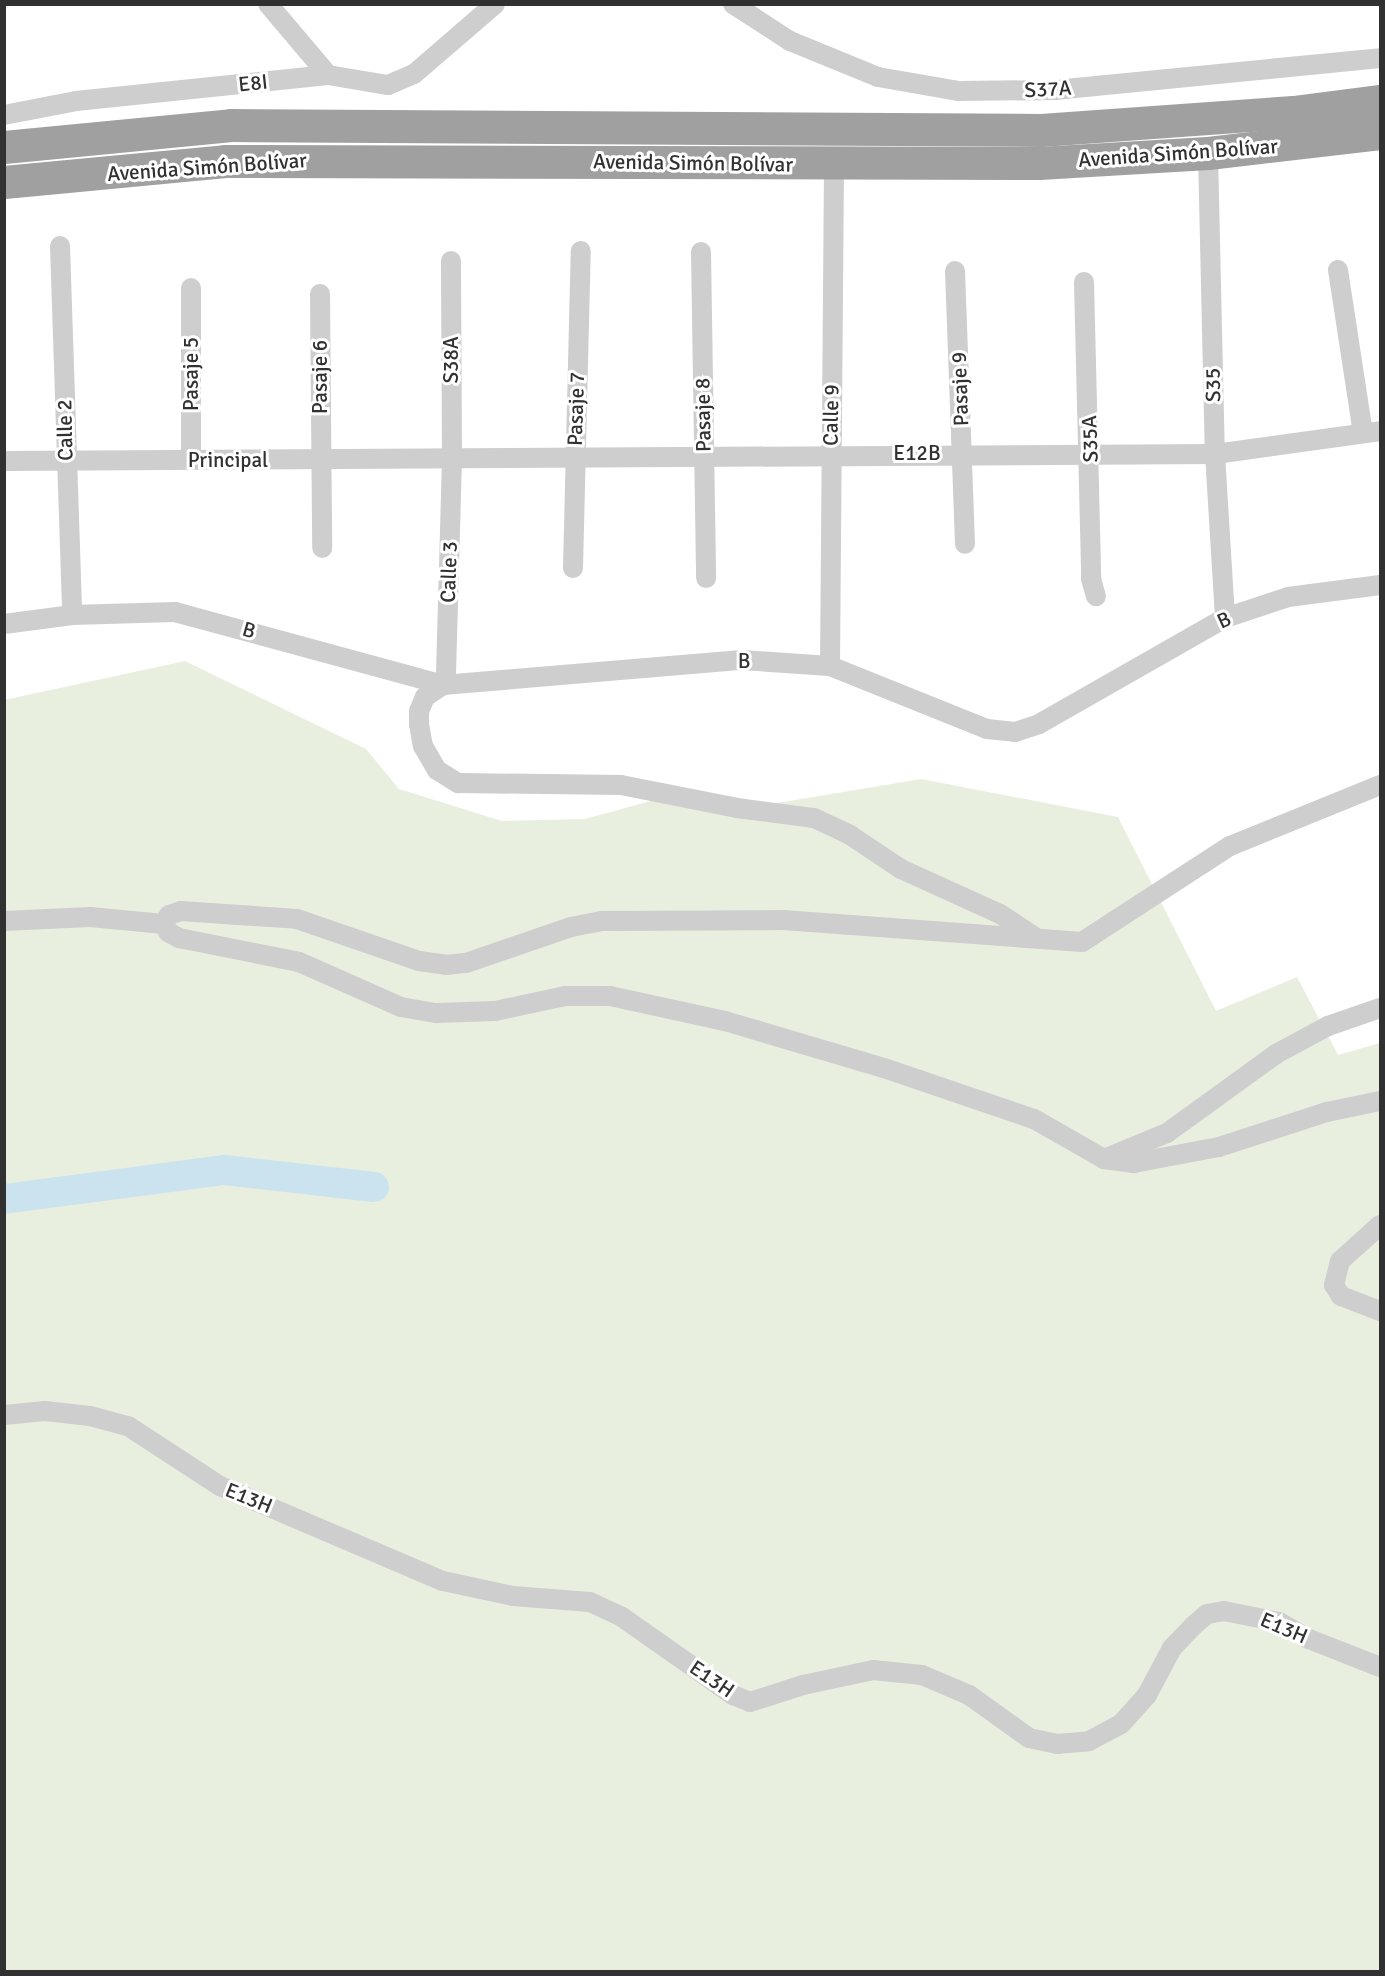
<!DOCTYPE html>
<html>
<head>
<meta charset="utf-8">
<style>
	body { margin:0 }
	#map { position:relative; width:1385px; height:1976px; overflow:hidden; background:#fff; font-family:Signika,sans-serif }
	div>[style] { position:absolute }
	.green>* { inset:0; background:#e8efdf }
	.river>* { height:30px; margin:-15px; padding:0 15px; transform-origin:15px; border-radius:15px; background:#cbe3ef }
	.minor>* { height:20px; margin:-10px; padding:0 10px; transform-origin:10px; border-radius:10px; background:#cecece }
	.trunk>* { height:33px; margin:-16.5px; padding:0 16.5px; transform-origin:16.5px; border-radius:16.5px; background:#a0a0a0 }
	span { translate:-50% -50%; white-space:nowrap; text-align:center; line-height:1.15; -webkit-text-stroke:6px #fff; paint-order:stroke }
	.street-label { font-size:21px; color:#313131 }
	.frame { position:absolute; inset:0; border:6px solid #313131; pointer-events:none }
</style>
</head>
<body>
<div id="map">
	<div class="green">
		<i style="clip-path:polygon(185px 661px,366px 749px,399px 789px,502px 821px,585px 819px,669px 796px,771px 804px,921px 779px,1118px 817px,1216px 1011px,1297px 977px,1338px 1055px,1380px 1043px,1380px 1971px,5px 1971px,4px 700px)"></i>
	</div>
	<div class="river">
		<i style="left:4px;top:1199px;width:223px;rotate:-7.5deg"></i>
		<i style="left:225px;top:1170px;width:150px;rotate:6.5deg"></i>
	</div>
	<div class="minor">
		<i style="left:268px;top:4px;width:93px;rotate:49.8deg"></i>
		<i style="left:733px;top:4px;width:68px;rotate:33deg"></i>
		<i style="left:790px;top:41px;width:95px;rotate:22.2deg"></i>
		<i style="left:878px;top:77px;width:81px;rotate:9.9deg"></i>
		<i style="left:958px;top:91px;width:97px;rotate:-0.6deg"></i>
		<i style="left:1055px;top:90px;width:327px;rotate:-5.6deg"></i>
		<i style="left:4px;top:115px;width:73px;rotate:-11deg"></i>
		<i style="left:76px;top:101px;width:253px;rotate:-5.9deg"></i>
		<i style="left:328px;top:75px;width:61px;rotate:9.5deg"></i>
		<i style="left:388px;top:85px;width:28px;rotate:-23deg"></i>
		<i style="left:414px;top:74px;width:107px;rotate:-40.8deg"></i>
		<i style="left:1208px;top:153px;width:301px;rotate:88.7deg"></i>
		<i style="left:1215px;top:454px;width:164px;rotate:86.5deg"></i>
		<i style="left:60px;top:246px;width:369px;rotate:88.1deg"></i>
		<i style="left:701px;top:252px;width:326px;rotate:89.1deg"></i>
		<i style="left:1338px;top:270px;width:165px;rotate:81.3deg"></i>
		<i style="left:955px;top:271px;width:273px;rotate:87.9deg"></i>
		<i style="left:1084px;top:282px;width:297px;rotate:88.6deg"></i>
		<i style="left:1091px;top:579px;width:18px;rotate:74deg"></i>
		<i style="left:320px;top:294px;width:254px;rotate:89.5deg"></i>
		<i style="left:191px;top:460px;width:172px;rotate:-90deg"></i>
		<i style="left:4px;top:461px;width:1211px;rotate:-0.33deg"></i>
		<i style="left:1215px;top:454px;width:167px;rotate:-7.9deg"></i>
		<i style="left:573px;top:568px;width:317px;rotate:-88.6deg"></i>
		<i style="left:4px;top:624px;width:69px;rotate:-7.5deg"></i>
		<i style="left:72px;top:615px;width:103px;rotate:-1.7deg"></i>
		<i style="left:175px;top:612px;width:278px;rotate:15.2deg"></i>
		<i style="left:443px;top:685px;width:300px;rotate:-4.8deg"></i>
		<i style="left:742px;top:660px;width:88px;rotate:3.9deg"></i>
		<i style="left:830px;top:666px;width:169px;rotate:21.9deg"></i>
		<i style="left:987px;top:729px;width:28px;rotate:6deg"></i>
		<i style="left:1015px;top:732px;width:25px;rotate:-18deg"></i>
		<i style="left:1039px;top:724px;width:214px;rotate:-29.7deg"></i>
		<i style="left:1225px;top:618px;width:66px;rotate:-18.4deg"></i>
		<i style="left:1288px;top:597px;width:93px;rotate:-7.4deg"></i>
		<i style="left:830px;top:666px;width:501px;rotate:-89.54deg"></i>
		<i style="left:443px;top:685px;width:22px;rotate:146deg"></i>
		<i style="left:425px;top:697px;width:15px;rotate:113deg"></i>
		<i style="left:419px;top:711px;width:13px;rotate:90deg"></i>
		<i style="left:419px;top:724px;width:22px;rotate:80deg"></i>
		<i style="left:423px;top:746px;width:28px;rotate:60deg"></i>
		<i style="left:437px;top:770px;width:25px;rotate:32deg"></i>
		<i style="left:458px;top:783px;width:163px;rotate:0.7deg"></i>
		<i style="left:621px;top:785px;width:118px;rotate:11.2deg"></i>
		<i style="left:737px;top:808px;width:78px;rotate:7.4deg"></i>
		<i style="left:814px;top:818px;width:40px;rotate:25deg"></i>
		<i style="left:850px;top:835px;width:61px;rotate:33.7deg"></i>
		<i style="left:901px;top:869px;width:109px;rotate:24.4deg"></i>
		<i style="left:1000px;top:914px;width:42px;rotate:33.3deg"></i>
		<i style="left:443px;top:685px;width:11px;rotate:-75deg"></i>
		<i style="left:446px;top:674px;width:216px;rotate:-88.4deg"></i>
		<i style="left:452px;top:458px;width:197px;rotate:-90.3deg"></i>
		<i style="left:4px;top:921px;width:86px;rotate:-2.7deg"></i>
		<i style="left:90px;top:917px;width:74px;rotate:5.4deg"></i>
		<i style="left:164px;top:924px;width:10px;rotate:-61deg"></i>
		<i style="left:169px;top:915px;width:13px;rotate:-18deg"></i>
		<i style="left:181px;top:911px;width:116px;rotate:3.9deg"></i>
		<i style="left:297px;top:919px;width:129px;rotate:19deg"></i>
		<i style="left:419px;top:961px;width:27px;rotate:8deg"></i>
		<i style="left:446px;top:965px;width:20px;rotate:-6deg"></i>
		<i style="left:466px;top:963px;width:111px;rotate:-18.9deg"></i>
		<i style="left:571px;top:927px;width:31px;rotate:-11deg"></i>
		<i style="left:601px;top:921px;width:182px;rotate:-0.3deg"></i>
		<i style="left:783px;top:920px;width:300px;rotate:4.2deg"></i>
		<i style="left:1082px;top:942px;width:176px;rotate:-33deg"></i>
		<i style="left:1230px;top:846px;width:162px;rotate:-22.1deg"></i>
		<i style="left:164px;top:924px;width:9px;rotate:63deg"></i>
		<i style="left:168px;top:932px;width:13px;rotate:29deg"></i>
		<i style="left:179px;top:938px;width:122px;rotate:11.3deg"></i>
		<i style="left:299px;top:962px;width:111px;rotate:23.8deg"></i>
		<i style="left:401px;top:1007px;width:36px;rotate:10deg"></i>
		<i style="left:436px;top:1013px;width:59px;rotate:-1.9deg"></i>
		<i style="left:495px;top:1011px;width:72px;rotate:-12.1deg"></i>
		<i style="left:565px;top:996px;width:45px"></i>
		<i style="left:610px;top:996px;width:118px;rotate:12.3deg"></i>
		<i style="left:725px;top:1021px;width:166px;rotate:16.5deg"></i>
		<i style="left:884px;top:1068px;width:158px;rotate:18.8deg"></i>
		<i style="left:1034px;top:1119px;width:81px;rotate:29.7deg"></i>
		<i style="left:1104px;top:1159px;width:30px;rotate:8deg"></i>
		<i style="left:1134px;top:1163px;width:86px;rotate:-10.7deg"></i>
		<i style="left:1219px;top:1147px;width:114px;rotate:-18deg"></i>
		<i style="left:1327px;top:1112px;width:54px;rotate:-11.7deg"></i>
		<i style="left:1104px;top:1159px;width:68px;rotate:-22.4deg"></i>
		<i style="left:1167px;top:1133px;width:135px;rotate:-35.9deg"></i>
		<i style="left:1276px;top:1054px;width:59px;rotate:-28.3deg"></i>
		<i style="left:1328px;top:1026px;width:55px;rotate:-19.1deg"></i>
		<i style="left:1380px;top:1225px;width:54px;rotate:138deg"></i>
		<i style="left:1340px;top:1261px;width:25px;rotate:104deg"></i>
		<i style="left:1334px;top:1285px;width:13px;rotate:58deg"></i>
		<i style="left:1341px;top:1296px;width:42px;rotate:21deg"></i>
		<i style="left:4px;top:1415px;width:41px;rotate:-5.6deg"></i>
		<i style="left:45px;top:1411px;width:45px;rotate:6.3deg"></i>
		<i style="left:90px;top:1416px;width:39px;rotate:15deg"></i>
		<i style="left:128px;top:1426px;width:110px;rotate:33.1deg"></i>
		<i style="left:220px;top:1486px;width:242px;rotate:23.1deg"></i>
		<i style="left:443px;top:1581px;width:72px;rotate:12.1deg"></i>
		<i style="left:513px;top:1596px;width:77px;rotate:4.5deg"></i>
		<i style="left:590px;top:1602px;width:35px;rotate:25deg"></i>
		<i style="left:622px;top:1617px;width:136px;rotate:35.1deg"></i>
		<i style="left:733px;top:1695px;width:18px;rotate:22deg"></i>
		<i style="left:750px;top:1702px;width:56px;rotate:-17.8deg"></i>
		<i style="left:803px;top:1685px;width:72px;rotate:-12.1deg"></i>
		<i style="left:873px;top:1670px;width:49px;rotate:5.8deg"></i>
		<i style="left:922px;top:1675px;width:51px;rotate:23.1deg"></i>
		<i style="left:969px;top:1695px;width:74px;rotate:35.6deg"></i>
		<i style="left:1029px;top:1738px;width:29px;rotate:12deg"></i>
		<i style="left:1057px;top:1744px;width:32px;rotate:-5deg"></i>
		<i style="left:1089px;top:1741px;width:36px;rotate:-28deg"></i>
		<i style="left:1121px;top:1724px;width:39px;rotate:-48deg"></i>
		<i style="left:1147px;top:1695px;width:53px;rotate:-62deg"></i>
		<i style="left:1172px;top:1648px;width:30px;rotate:-46deg"></i>
		<i style="left:1193px;top:1626px;width:18px;rotate:-41deg"></i>
		<i style="left:1207px;top:1614px;width:17px;rotate:-10deg"></i>
		<i style="left:1224px;top:1611px;width:56px;rotate:11.3deg"></i>
		<i style="left:1279px;top:1622px;width:34px;rotate:30deg"></i>
		<i style="left:1309px;top:1639px;width:76px;rotate:21.5deg"></i>
	</div>
	<div class="trunk">
		<i style="left:4px;top:147px;width:228px;rotate:-5.5deg"></i>
		<i style="left:231px;top:125px;width:810px;rotate:0.35deg"></i>
		<i style="left:1041px;top:130px;width:253px;rotate:-4.1deg"></i>
		<i style="left:1293px;top:112px;width:88px;rotate:-7.2deg"></i>
		<i style="left:4px;top:182px;width:222px;rotate:-5.4deg"></i>
		<i style="left:225px;top:161px;width:814px;rotate:0.14deg"></i>
		<i style="left:1039px;top:163px;width:169px;rotate:-3.4deg"></i>
		<i style="left:1208px;top:153px;width:173px;rotate:-6.6deg"></i>
	</div>
	<div class="street-label">
		<span style="left:253px;top:83px;rotate:-6deg">E8I</span>
		<span style="left:1048px;top:89px;rotate:-3deg">S37A</span>
		<span style="left:1178px;top:153px;rotate:-4deg">Avenida Simón Bolívar</span>
		<span style="left:693px;top:163px;rotate:1deg">Avenida Simón Bolívar</span>
		<span style="left:207px;top:167px;rotate:-4deg">Avenida Simón Bolívar</span>
		<span style="left:451px;top:360px;rotate:-90deg">S38A</span>
		<span style="left:191px;top:374px;rotate:-90deg">Pasaje 5</span>
		<span style="left:320px;top:377px;rotate:-90deg">Pasaje 6</span>
		<span style="left:1213px;top:385px;rotate:-91deg">S35</span>
		<span style="left:960px;top:389px;rotate:-92deg">Pasaje 9</span>
		<span style="left:576px;top:409px;rotate:-88deg">Pasaje 7</span>
		<span style="left:703px;top:415px;rotate:-91deg">Pasaje 8</span>
		<span style="left:831px;top:415px;rotate:-89deg">Calle 9</span>
		<span style="left:65px;top:430px;rotate:-91deg">Calle 2</span>
		<span style="left:1090px;top:439px;rotate:-92deg">S35A</span>
		<span style="left:917px;top:453px">E12B</span>
		<span style="left:228px;top:460px">Principal</span>
		<span style="left:449px;top:572px;rotate:-88deg">Calle 3</span>
		<span style="left:1224px;top:620px;rotate:-24deg">B</span>
		<span style="left:249px;top:630px;rotate:16deg">B</span>
		<span style="left:744px;top:661px">B</span>
		<span style="left:249px;top:1498px;rotate:22deg">E13H</span>
		<span style="left:1284px;top:1628px;rotate:23deg">E13H</span>
		<span style="left:712px;top:1679px;rotate:34deg">E13H</span>
	</div>
	<div class="frame"></div>
</div>
</body>
</html>
